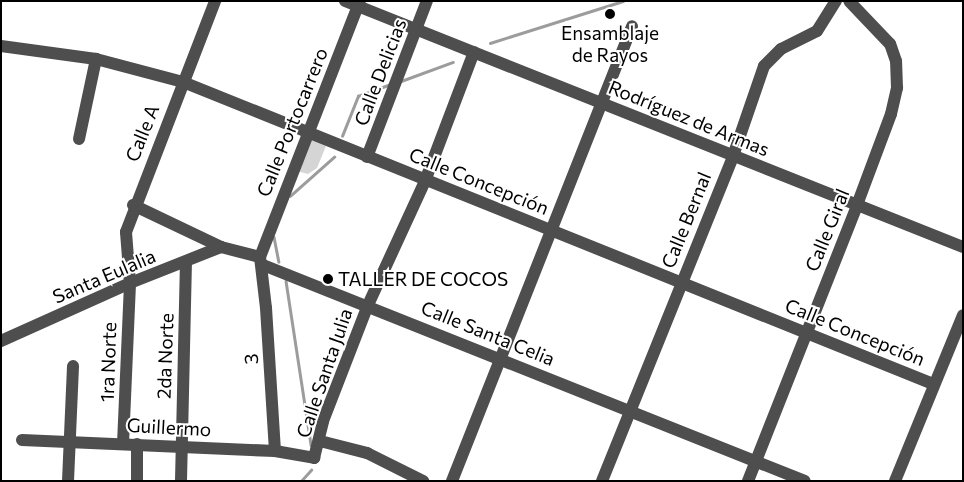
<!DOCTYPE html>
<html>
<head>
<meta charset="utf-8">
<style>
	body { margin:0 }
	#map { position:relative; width:964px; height:482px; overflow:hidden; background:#fff; font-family:Commissioner,sans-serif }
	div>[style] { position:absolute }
	.green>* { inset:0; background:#d5d5d5 }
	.stream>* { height:2.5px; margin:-1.25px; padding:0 1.25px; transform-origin:1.25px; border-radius:1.25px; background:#9c9c9c }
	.minor>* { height:12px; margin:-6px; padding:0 6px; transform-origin:6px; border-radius:6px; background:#4e4e4e }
	.dots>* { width:14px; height:14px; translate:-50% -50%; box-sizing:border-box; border:2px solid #fff; border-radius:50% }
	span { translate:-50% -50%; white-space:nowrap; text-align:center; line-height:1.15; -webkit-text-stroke:4px #fff; paint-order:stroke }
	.poi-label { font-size:19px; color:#000 }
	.left { translate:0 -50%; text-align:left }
	.street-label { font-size:19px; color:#000 }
	.frame { position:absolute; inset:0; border:2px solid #000; pointer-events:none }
</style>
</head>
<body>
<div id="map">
	<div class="green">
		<i style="clip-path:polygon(308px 137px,326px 146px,317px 168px,308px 174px,297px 171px)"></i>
	</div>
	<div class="stream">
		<i style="left:490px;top:43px;width:139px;rotate:-17.5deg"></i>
		<i style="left:401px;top:81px;width:55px;rotate:-20.1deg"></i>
		<i style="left:342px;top:136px;width:43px;rotate:-68.2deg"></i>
		<i style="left:358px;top:96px;width:33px;rotate:-20deg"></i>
		<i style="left:290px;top:196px;width:59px;rotate:-41.6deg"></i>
		<i style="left:274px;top:237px;width:25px;rotate:79deg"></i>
		<i style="left:286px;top:281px;width:166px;rotate:81.3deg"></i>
		<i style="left:301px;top:481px;width:15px;rotate:-48deg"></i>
	</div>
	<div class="minor">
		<i style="left:345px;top:1px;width:665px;rotate:21.71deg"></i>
		<i style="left:1px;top:46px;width:96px;rotate:7.8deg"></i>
		<i style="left:96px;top:59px;width:90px;rotate:14.8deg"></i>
		<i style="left:183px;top:82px;width:809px;rotate:21.93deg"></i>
		<i style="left:79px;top:139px;width:82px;rotate:-78deg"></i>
		<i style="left:367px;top:157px;width:167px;rotate:-69deg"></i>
		<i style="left:133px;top:205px;width:98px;rotate:25.5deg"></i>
		<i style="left:221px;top:247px;width:40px;rotate:14.4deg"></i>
		<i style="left:260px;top:257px;width:51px;rotate:83.3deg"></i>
		<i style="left:266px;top:308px;width:143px;rotate:86.4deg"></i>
		<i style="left:260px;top:257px;width:275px;rotate:-68.7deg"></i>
		<i style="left:263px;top:265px;width:583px;rotate:21.73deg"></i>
		<i style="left:1px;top:341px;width:141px;rotate:-24.2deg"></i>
		<i style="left:130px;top:283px;width:98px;rotate:-21.6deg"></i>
		<i style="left:22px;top:440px;width:253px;rotate:2.5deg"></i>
		<i style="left:275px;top:451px;width:40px;rotate:10deg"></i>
		<i style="left:314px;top:458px;width:38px;rotate:-76deg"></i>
		<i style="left:323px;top:421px;width:124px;rotate:-68.8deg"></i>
		<i style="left:368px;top:305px;width:136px;rotate:-65.3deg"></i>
		<i style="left:425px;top:181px;width:138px;rotate:-69.2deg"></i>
		<i style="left:320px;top:441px;width:49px;rotate:14.3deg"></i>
		<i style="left:367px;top:453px;width:63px;rotate:26.6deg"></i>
		<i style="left:123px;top:444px;width:161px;rotate:-87.5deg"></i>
		<i style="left:130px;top:283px;width:51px;rotate:-94.5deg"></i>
		<i style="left:126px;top:232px;width:248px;rotate:-68.9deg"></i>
		<i style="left:68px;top:481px;width:115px;rotate:-87.5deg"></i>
		<i style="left:137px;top:481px;width:37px;rotate:-90deg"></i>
		<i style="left:181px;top:481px;width:218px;rotate:-88.7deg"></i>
		<i style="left:452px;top:481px;width:489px;rotate:-68.4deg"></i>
		<i style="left:602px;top:481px;width:350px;rotate:-68deg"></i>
		<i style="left:733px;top:156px;width:95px;rotate:-71deg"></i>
		<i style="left:764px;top:66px;width:24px;rotate:-45deg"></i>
		<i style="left:781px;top:49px;width:40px;rotate:-26.6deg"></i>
		<i style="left:817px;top:31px;width:36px;rotate:-58deg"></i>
		<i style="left:748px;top:481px;width:297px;rotate:-68.4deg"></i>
		<i style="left:857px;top:205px;width:97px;rotate:-69.5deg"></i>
		<i style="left:891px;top:114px;width:27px;rotate:-77deg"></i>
		<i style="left:897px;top:88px;width:27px;rotate:-92deg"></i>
		<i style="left:896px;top:61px;width:18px;rotate:-109deg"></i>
		<i style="left:890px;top:44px;width:59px;rotate:-133.6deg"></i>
		<i style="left:895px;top:481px;width:179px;rotate:-67.7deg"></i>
	</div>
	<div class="dots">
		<i style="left:610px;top:14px;background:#000"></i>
		<i style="left:328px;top:279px;background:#000"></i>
	</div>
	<div class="poi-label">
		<span style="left:610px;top:44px">Ensamblaje<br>de Rayos</span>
		<span class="left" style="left:338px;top:279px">TALLER DE COCOS</span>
	</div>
	<div class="street-label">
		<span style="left:380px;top:72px;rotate:-69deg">Calle Delicias</span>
		<span style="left:689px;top:118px;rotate:22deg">Rodríguez de Armas</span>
		<span style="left:292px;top:122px;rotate:-68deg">Calle Portocarrero</span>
		<span style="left:142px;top:133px;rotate:-68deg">Calle A</span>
		<span style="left:479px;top:181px;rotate:22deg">Calle Concepción</span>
		<span style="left:686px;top:220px;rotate:-68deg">Calle Bernal</span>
		<span style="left:827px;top:230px;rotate:-68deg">Calle Giral</span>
		<span style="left:104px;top:276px;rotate:-23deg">Santa Eulalia</span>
		<span style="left:855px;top:332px;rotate:22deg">Calle Concepción</span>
		<span style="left:488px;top:333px;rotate:22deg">Calle Santa Celia</span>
		<span style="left:165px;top:356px;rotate:-88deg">2da Norte</span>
		<span style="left:251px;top:359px;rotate:-93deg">3</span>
		<span style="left:108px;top:362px;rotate:-88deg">1ra Norte</span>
		<span style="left:324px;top:373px;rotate:-71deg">Calle Santa Julia</span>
		<span style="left:169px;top:427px;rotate:3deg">Guillermo</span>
	</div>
	<div class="frame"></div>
</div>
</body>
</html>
